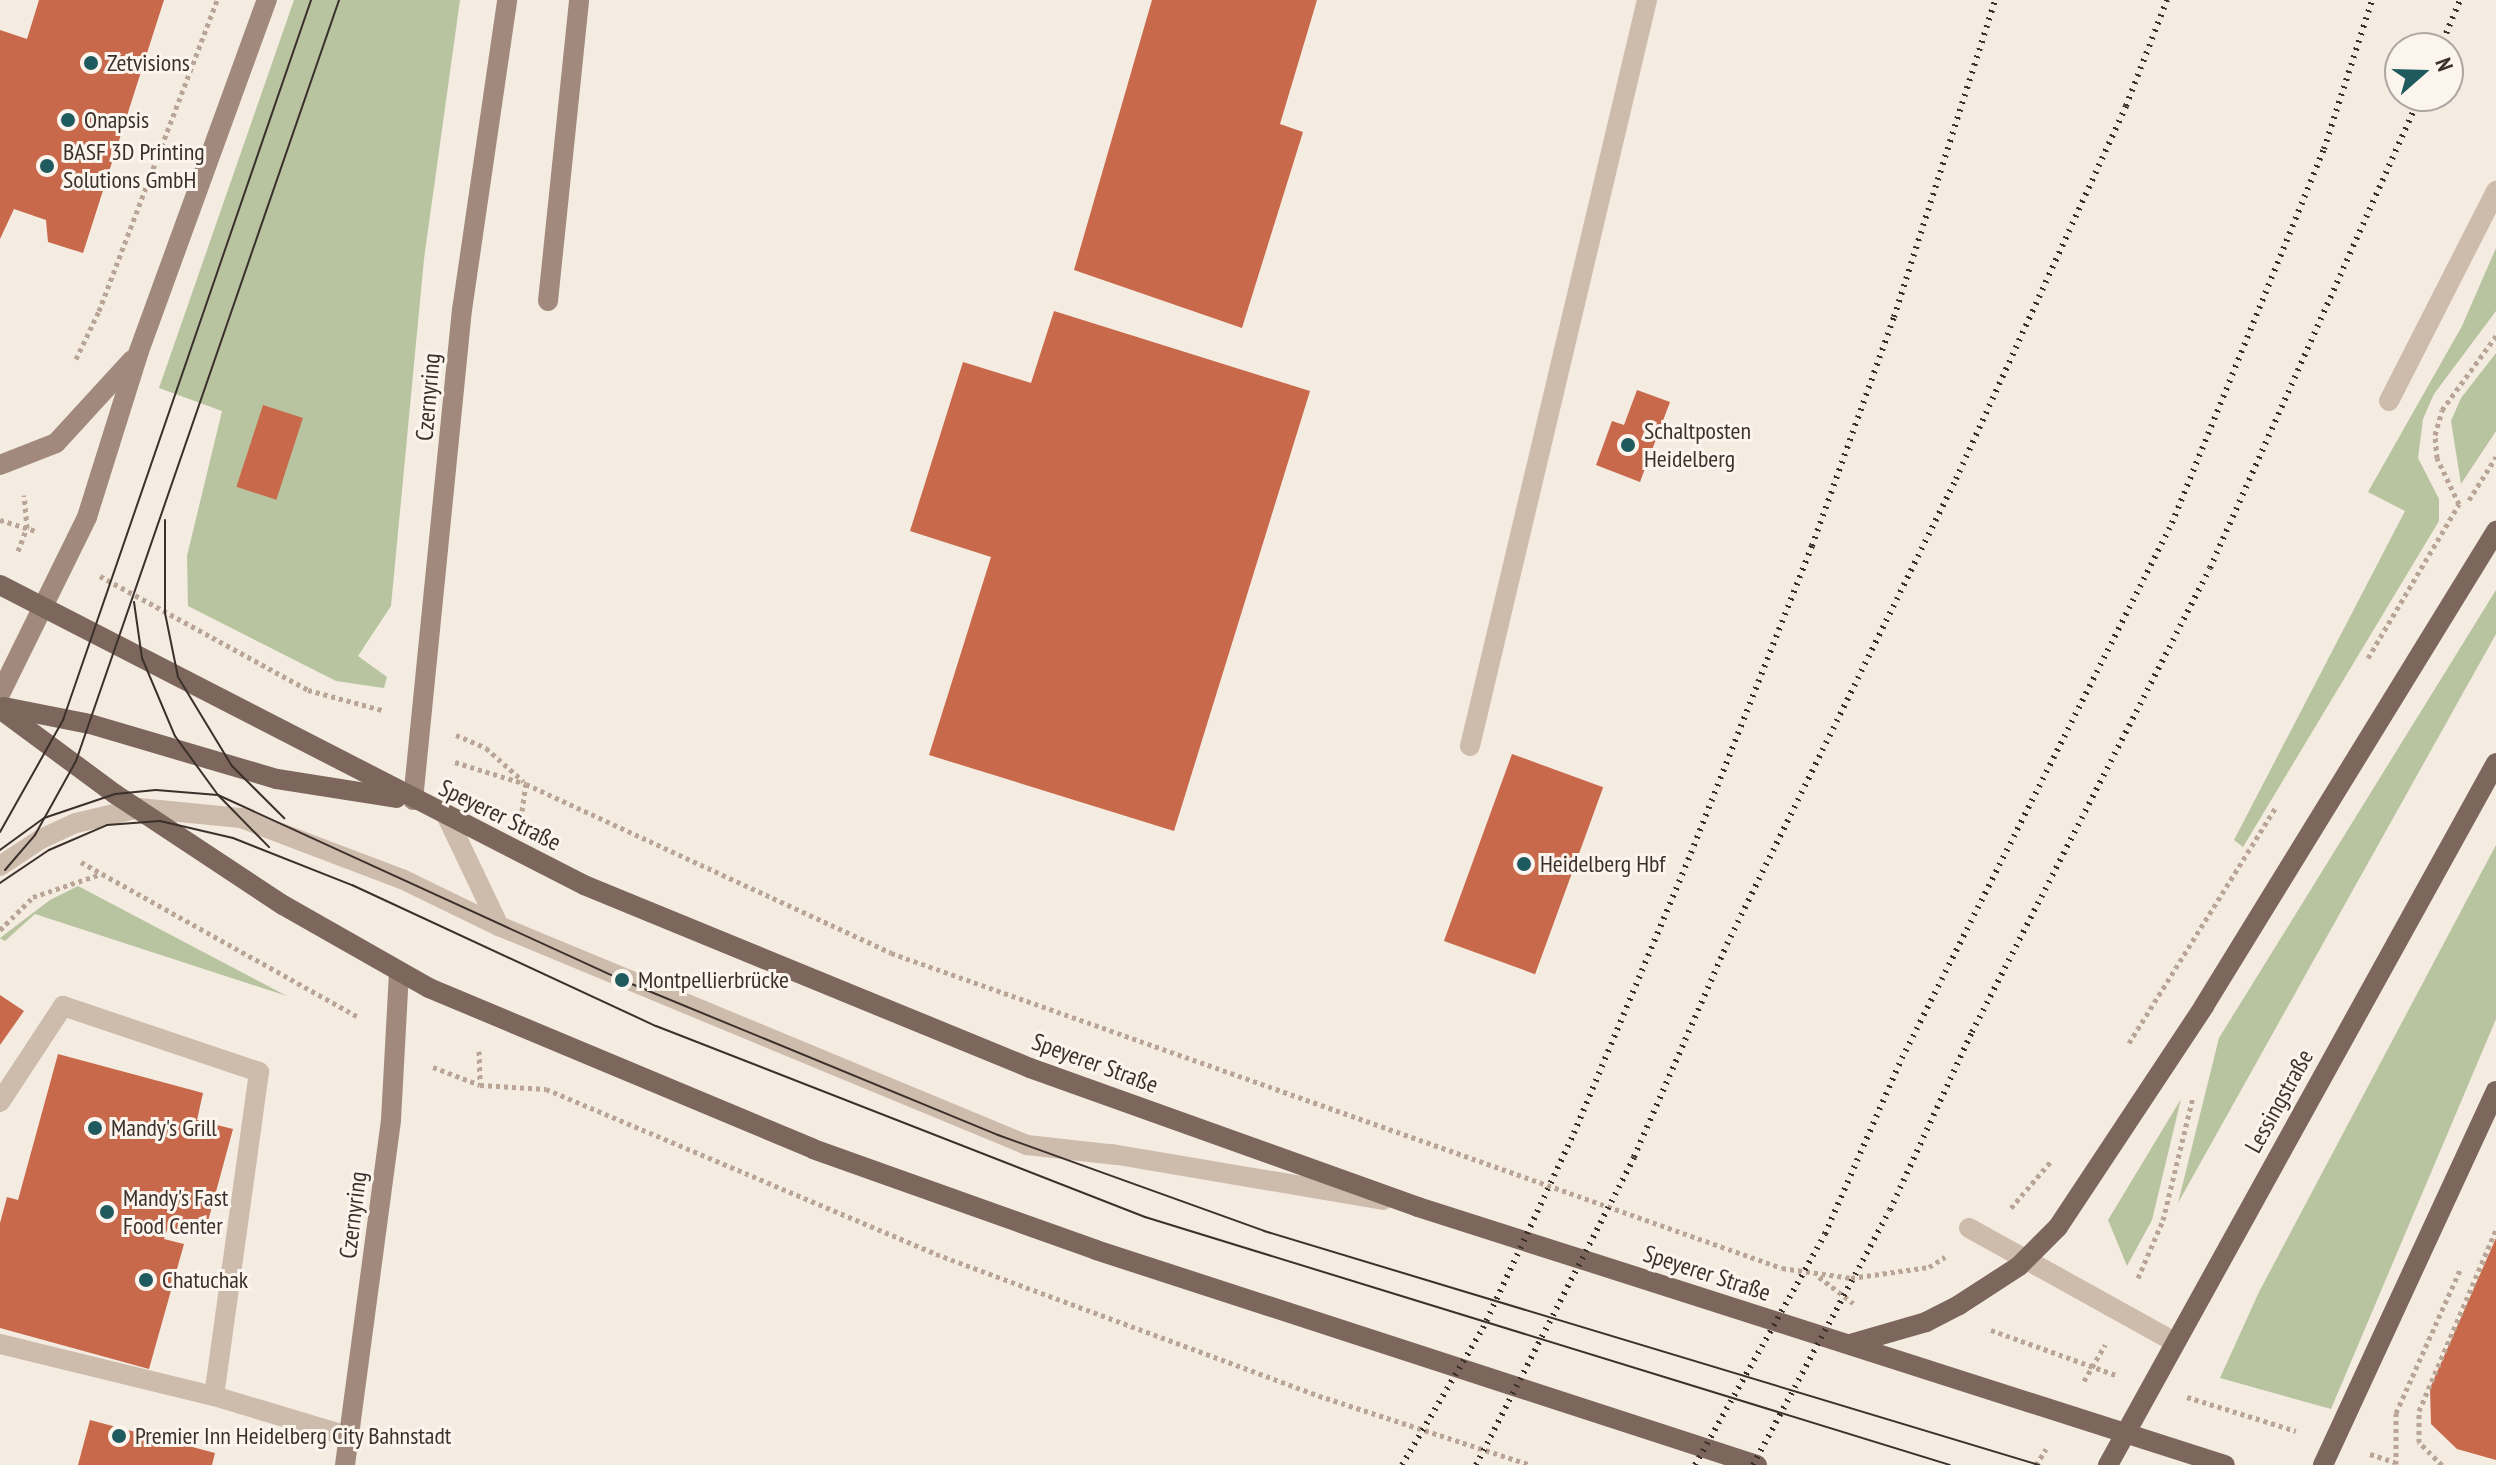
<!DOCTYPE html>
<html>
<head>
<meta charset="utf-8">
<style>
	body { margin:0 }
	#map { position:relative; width:2496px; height:1465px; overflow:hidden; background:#f4ebe1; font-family:"PT Sans Narrow",sans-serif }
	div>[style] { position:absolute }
	.green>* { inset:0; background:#b8c4a0 }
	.building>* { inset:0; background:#c8694b; transform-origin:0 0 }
	.path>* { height:5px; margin-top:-2.5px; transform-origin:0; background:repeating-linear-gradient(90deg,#b9a596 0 4px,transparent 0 8px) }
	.lane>* { height:20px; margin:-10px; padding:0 10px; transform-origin:10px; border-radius:10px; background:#cdbbac }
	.secondary>* { height:20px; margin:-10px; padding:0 10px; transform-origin:10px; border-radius:10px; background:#a18a7d }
	.primary>* { height:20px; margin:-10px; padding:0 10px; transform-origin:10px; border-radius:10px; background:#7d675c }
	.tram>* { height:2px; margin:-1px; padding:0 1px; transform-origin:1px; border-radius:1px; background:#3b302b }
	.rail>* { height:6px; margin-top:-3px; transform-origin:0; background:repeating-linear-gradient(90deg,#3b302b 0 2px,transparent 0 8px) }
	.dots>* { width:22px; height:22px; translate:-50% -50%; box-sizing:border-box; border:4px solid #fbf5ee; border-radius:50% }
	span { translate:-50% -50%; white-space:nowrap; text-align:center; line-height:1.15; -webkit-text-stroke:6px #fbf5ee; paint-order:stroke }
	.poi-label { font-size:24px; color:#3b302b }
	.left { translate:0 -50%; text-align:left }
	.street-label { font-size:24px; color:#3b302b }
	.north { position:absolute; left:2384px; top:32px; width:80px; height:80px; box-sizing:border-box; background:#fbf5ee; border:2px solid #aea6a0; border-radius:50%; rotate:70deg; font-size:22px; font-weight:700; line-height:32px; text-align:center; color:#3b302b }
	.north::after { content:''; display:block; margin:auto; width:28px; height:36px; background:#1f5a5e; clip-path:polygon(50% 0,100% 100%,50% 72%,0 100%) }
</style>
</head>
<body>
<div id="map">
	<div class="green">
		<i style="clip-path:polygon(294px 0,460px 0,424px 259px,391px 606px,358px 656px,387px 677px,384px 688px,336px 681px,188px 606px,187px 556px,222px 411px,159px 388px)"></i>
		<i style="clip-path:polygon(2496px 248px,2496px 311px,2434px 394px,2423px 419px,2418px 458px,2439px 499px,2439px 521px,2243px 847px,2234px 840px,2405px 511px,2368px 492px,2462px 326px)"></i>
		<i style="clip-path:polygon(2496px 353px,2496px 431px,2461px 484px,2451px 421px,2461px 398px)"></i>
		<i style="clip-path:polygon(2496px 590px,2496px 634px,2178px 1203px,2219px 1038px)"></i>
		<i style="clip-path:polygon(2496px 845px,2496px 1019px,2331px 1409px,2220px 1378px,2259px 1292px)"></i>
		<i style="clip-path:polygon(78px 886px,287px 996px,35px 914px,5px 941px,0 938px,50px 900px)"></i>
		<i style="clip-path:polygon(2181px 1099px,2152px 1220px,2127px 1266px,2108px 1220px)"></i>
	</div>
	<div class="building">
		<i style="clip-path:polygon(39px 0,164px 0,83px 253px,48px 242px,46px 220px,14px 209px,0 239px,0 30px,27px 39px)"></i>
		<i style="clip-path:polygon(1152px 0,1317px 0,1280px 124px,1303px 132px,1242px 328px,1074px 270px)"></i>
		<i style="clip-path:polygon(1054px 311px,1310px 391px,1174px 831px,929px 755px,991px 557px,910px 531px,963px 362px,1031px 383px)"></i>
		<i style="clip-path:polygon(1637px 390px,1670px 402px,1640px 482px,1596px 465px,1612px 421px,1624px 425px)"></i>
		<i style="left:263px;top:405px;width:42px;height:86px;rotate:18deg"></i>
		<i style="left:1512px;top:754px;width:97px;height:199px;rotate:20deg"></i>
		<i style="clip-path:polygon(0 995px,24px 1011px,0 1045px)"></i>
		<i style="clip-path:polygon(58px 1054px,203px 1093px,197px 1120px,233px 1129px,204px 1236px,168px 1227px,164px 1239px,184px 1244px,149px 1369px,0 1328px,0 1223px,7px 1197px,18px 1200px)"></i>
		<i style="clip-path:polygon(2496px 1238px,2496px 1460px,2457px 1449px,2431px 1424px,2430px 1388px)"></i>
		<i style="clip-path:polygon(90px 1420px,215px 1453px,212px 1465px,78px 1465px)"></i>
	</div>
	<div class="path">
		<i style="left:76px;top:359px;width:53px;rotate:-64.4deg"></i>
		<i style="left:99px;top:311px;width:333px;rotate:-69.2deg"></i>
		<i style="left:2469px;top:500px;width:51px;rotate:-57.9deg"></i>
		<i style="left:0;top:520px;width:39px;rotate:17deg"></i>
		<i style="left:18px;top:551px;width:25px;rotate:-69deg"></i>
		<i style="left:27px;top:528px;width:33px;rotate:-95deg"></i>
		<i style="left:100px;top:576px;width:237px;rotate:28.7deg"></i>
		<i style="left:308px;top:690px;width:77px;rotate:15.1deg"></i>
		<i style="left:2368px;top:658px;width:179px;rotate:-59.4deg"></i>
		<i style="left:2459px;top:504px;width:51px;rotate:-115.6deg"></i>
		<i style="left:2437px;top:458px;width:23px;rotate:-95deg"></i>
		<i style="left:2435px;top:435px;width:26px;rotate:-74deg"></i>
		<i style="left:2442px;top:410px;width:92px;rotate:-53.9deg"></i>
		<i style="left:456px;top:735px;width:33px;rotate:23deg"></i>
		<i style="left:486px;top:748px;width:50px;rotate:41.7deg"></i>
		<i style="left:455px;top:762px;width:74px;rotate:17.2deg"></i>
		<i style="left:526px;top:784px;width:402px;rotate:24.8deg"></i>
		<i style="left:891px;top:953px;width:945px;rotate:19.47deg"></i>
		<i style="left:1782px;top:1268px;width:70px;rotate:8.2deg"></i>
		<i style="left:1851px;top:1278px;width:79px;rotate:-8deg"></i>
		<i style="left:1929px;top:1267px;width:19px;rotate:-32deg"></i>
		<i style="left:522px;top:811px;width:27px;rotate:-82deg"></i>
		<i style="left:81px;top:862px;width:317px;rotate:29.2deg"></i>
		<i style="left:0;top:930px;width:47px;rotate:-45deg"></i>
		<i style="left:33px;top:897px;width:72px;rotate:-18.7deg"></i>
		<i style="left:2129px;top:1043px;width:278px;rotate:-58.1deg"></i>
		<i style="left:479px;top:1051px;width:34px;rotate:88deg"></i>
		<i style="left:433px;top:1067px;width:50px;rotate:21deg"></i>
		<i style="left:480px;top:1085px;width:66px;rotate:3.5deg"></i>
		<i style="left:546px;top:1089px;width:423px;rotate:22.9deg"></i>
		<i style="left:936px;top:1254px;width:416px;rotate:20.3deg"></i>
		<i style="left:1326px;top:1398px;width:216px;rotate:18.1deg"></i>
		<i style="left:2011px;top:1208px;width:62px;rotate:-49.6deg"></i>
		<i style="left:1819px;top:1277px;width:43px;rotate:37.4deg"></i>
		<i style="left:2138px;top:1278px;width:63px;rotate:-66.7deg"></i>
		<i style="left:2163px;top:1220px;width:127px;rotate:-76.3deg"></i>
		<i style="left:1991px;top:1330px;width:133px;rotate:19.8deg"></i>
		<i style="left:2084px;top:1381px;width:42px;rotate:-59.7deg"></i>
		<i style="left:2187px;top:1397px;width:114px;rotate:17.3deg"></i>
		<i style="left:2370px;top:1454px;width:26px;rotate:18deg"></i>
		<i style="left:2396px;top:1464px;width:51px;rotate:-90deg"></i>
		<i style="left:2396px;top:1413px;width:159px;rotate:-65.9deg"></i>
		<i style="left:2036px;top:1465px;width:19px;rotate:-58deg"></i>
		<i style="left:2442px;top:1465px;width:33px;rotate:-135deg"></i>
		<i style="left:2419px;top:1442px;width:31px;rotate:-90deg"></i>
		<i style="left:2419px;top:1411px;width:197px;rotate:-67deg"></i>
	</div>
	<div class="lane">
		<i style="left:2389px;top:401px;width:236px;rotate:-63deg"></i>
		<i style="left:1470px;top:746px;width:767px;rotate:-76.65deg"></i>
		<i style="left:447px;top:817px;width:121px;rotate:64.5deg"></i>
		<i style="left:499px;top:926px;width:572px;rotate:22.53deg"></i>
		<i style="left:1027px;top:1145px;width:90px;rotate:6.4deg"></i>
		<i style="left:0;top:866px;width:49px;rotate:-33.4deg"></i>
		<i style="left:41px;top:839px;width:38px;rotate:-25deg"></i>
		<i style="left:76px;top:823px;width:65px;rotate:-13.4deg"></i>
		<i style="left:139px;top:808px;width:102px;rotate:5.6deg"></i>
		<i style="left:241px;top:818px;width:172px;rotate:20.8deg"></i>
		<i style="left:402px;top:879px;width:108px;rotate:25.9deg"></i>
		<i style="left:0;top:1102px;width:115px;rotate:-56.7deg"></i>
		<i style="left:63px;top:1006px;width:207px;rotate:18.6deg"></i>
		<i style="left:259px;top:1072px;width:327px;rotate:97.9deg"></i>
		<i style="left:214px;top:1396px;width:143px;rotate:16.7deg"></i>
		<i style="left:1112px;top:1154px;width:275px;rotate:9.6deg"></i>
		<i style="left:1969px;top:1228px;width:235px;rotate:29deg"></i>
		<i style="left:0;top:1344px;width:220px;rotate:13.7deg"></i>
	</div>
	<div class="secondary">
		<i style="left:548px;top:301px;width:303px;rotate:-84.1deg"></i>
		<i style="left:0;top:465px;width:60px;rotate:-21.4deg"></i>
		<i style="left:56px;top:443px;width:113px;rotate:-47.5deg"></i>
		<i style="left:0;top:694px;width:197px;rotate:-63.8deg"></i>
		<i style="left:87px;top:517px;width:174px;rotate:-72.6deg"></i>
		<i style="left:139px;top:351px;width:374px;rotate:-70deg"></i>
		<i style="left:413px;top:800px;width:492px;rotate:-84.3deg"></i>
		<i style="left:462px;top:310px;width:313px;rotate:-81.7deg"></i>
		<i style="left:345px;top:1465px;width:348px;rotate:-82.4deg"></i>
		<i style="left:391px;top:1120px;width:149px;rotate:-86.9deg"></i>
	</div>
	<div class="primary">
		<i style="left:0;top:585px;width:657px;rotate:27.19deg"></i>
		<i style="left:584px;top:885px;width:482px;rotate:22.3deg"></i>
		<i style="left:1030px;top:1068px;width:412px;rotate:19.7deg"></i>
		<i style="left:1418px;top:1207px;width:847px;rotate:17.73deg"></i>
		<i style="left:4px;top:707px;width:88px;rotate:11.2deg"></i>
		<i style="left:90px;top:724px;width:195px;rotate:16.4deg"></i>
		<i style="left:277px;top:779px;width:121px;rotate:9deg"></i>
		<i style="left:0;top:709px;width:143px;rotate:36.5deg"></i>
		<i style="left:115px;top:794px;width:201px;rotate:33.5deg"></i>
		<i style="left:283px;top:905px;width:168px;rotate:29.6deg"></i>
		<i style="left:429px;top:988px;width:416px;rotate:22.7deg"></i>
		<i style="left:813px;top:1149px;width:300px;rotate:19.6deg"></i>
		<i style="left:1096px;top:1250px;width:695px;rotate:18.02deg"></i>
		<i style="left:1850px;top:1344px;width:79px;rotate:-16.1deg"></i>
		<i style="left:1926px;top:1322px;width:37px;rotate:-27deg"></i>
		<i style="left:1959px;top:1305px;width:72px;rotate:-33deg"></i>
		<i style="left:2019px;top:1266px;width:55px;rotate:-45deg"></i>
		<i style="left:2058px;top:1227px;width:265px;rotate:-56.5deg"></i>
		<i style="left:2204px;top:1006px;width:558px;rotate:-58.42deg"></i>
		<i style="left:2108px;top:1465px;width:802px;rotate:-61.07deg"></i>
		<i style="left:2323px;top:1465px;width:412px;rotate:-65.2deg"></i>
	</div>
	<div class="tram">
		<i style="left:165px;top:520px;width:93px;rotate:90deg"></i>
		<i style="left:165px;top:613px;width:65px;rotate:78.5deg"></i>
		<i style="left:178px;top:677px;width:104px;rotate:58.8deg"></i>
		<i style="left:232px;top:766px;width:74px;rotate:45deg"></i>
		<i style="left:134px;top:602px;width:57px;rotate:81.9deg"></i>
		<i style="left:142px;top:658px;width:85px;rotate:67.1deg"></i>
		<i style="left:175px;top:736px;width:73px;rotate:53.9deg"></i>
		<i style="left:218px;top:795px;width:73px;rotate:45.6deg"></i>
		<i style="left:0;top:832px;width:129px;rotate:-60.6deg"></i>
		<i style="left:63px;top:720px;width:762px;rotate:-70.99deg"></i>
		<i style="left:0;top:850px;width:54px;rotate:-36deg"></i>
		<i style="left:44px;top:818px;width:75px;rotate:-18.7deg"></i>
		<i style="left:115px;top:794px;width:41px;rotate:-5.6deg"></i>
		<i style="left:156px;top:790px;width:62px;rotate:4.6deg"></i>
		<i style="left:218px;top:795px;width:444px;rotate:24.6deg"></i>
		<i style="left:622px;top:980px;width:407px;rotate:22.4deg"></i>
		<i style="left:998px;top:1135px;width:283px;rotate:19.8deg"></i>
		<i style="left:1264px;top:1231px;width:810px;rotate:16.8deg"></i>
		<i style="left:5px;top:870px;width:46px;rotate:-49.4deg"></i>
		<i style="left:35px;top:835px;width:85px;rotate:-61deg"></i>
		<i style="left:76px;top:761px;width:805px;rotate:-70.93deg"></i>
		<i style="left:0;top:883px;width:59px;rotate:-34deg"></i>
		<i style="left:49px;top:850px;width:63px;rotate:-23.3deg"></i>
		<i style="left:107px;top:825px;width:53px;rotate:-4.3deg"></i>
		<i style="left:160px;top:821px;width:75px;rotate:13.1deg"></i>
		<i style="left:233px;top:838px;width:128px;rotate:21.6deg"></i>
		<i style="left:352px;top:885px;width:335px;rotate:24.9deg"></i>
		<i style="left:656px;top:1026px;width:525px;rotate:21.34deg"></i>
		<i style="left:1145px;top:1217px;width:842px;rotate:17.12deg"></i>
	</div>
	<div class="rail">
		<i style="left:2440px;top:48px;width:52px;rotate:-67.4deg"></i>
		<i style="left:1402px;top:1465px;width:159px;rotate:-59.4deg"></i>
		<i style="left:1483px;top:1328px;width:215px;rotate:-65deg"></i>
		<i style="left:1574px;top:1133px;width:303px;rotate:-67.3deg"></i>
		<i style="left:1691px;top:853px;width:330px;rotate:-68.5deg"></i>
		<i style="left:1812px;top:546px;width:243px;rotate:-70.3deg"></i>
		<i style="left:1894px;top:317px;width:333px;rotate:-72.3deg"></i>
		<i style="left:1476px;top:1465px;width:346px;rotate:-62.8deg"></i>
		<i style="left:1634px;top:1157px;width:232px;rotate:-66.4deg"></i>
		<i style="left:1727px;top:944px;width:518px;rotate:-63.78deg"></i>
		<i style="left:1956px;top:479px;width:410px;rotate:-65.5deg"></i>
		<i style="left:2126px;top:106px;width:114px;rotate:-68.9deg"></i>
		<i style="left:1695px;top:1465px;width:265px;rotate:-60.6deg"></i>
		<i style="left:1825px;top:1234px;width:192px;rotate:-66.4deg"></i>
		<i style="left:1902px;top:1058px;width:599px;rotate:-63.22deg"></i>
		<i style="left:2172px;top:523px;width:404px;rotate:-67.9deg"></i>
		<i style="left:2324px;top:149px;width:157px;rotate:-72.1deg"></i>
		<i style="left:1753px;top:1465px;width:289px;rotate:-61.8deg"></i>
		<i style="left:1890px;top:1210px;width:196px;rotate:-65.3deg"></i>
		<i style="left:1972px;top:1032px;width:521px;rotate:-62.85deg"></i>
		<i style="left:2210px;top:568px;width:517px;rotate:-66.01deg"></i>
	</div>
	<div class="dots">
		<i style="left:91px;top:63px;background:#1f5a5e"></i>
		<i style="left:68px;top:120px;background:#1f5a5e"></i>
		<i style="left:47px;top:166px;background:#1f5a5e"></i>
		<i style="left:1628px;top:445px;background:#1f5a5e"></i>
		<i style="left:1524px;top:864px;background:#1f5a5e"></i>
		<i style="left:622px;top:980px;background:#1f5a5e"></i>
		<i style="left:95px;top:1128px;background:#1f5a5e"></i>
		<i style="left:107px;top:1212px;background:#1f5a5e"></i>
		<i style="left:146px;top:1280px;background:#1f5a5e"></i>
		<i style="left:119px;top:1436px;background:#1f5a5e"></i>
	</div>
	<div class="poi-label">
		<span class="left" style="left:107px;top:63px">Zetvisions</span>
		<span class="left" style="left:84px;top:120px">Onapsis</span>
		<span class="left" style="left:63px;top:166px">BASF 3D Printing<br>Solutions GmbH</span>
		<span class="left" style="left:1644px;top:445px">Schaltposten<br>Heidelberg</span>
		<span class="left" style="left:1540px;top:864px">Heidelberg Hbf</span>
		<span class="left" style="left:638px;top:980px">Montpellierbrücke</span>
		<span class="left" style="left:111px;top:1128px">Mandy's Grill</span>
		<span class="left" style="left:123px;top:1212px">Mandy's Fast<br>Food Center</span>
		<span class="left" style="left:162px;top:1280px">Chatuchak</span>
		<span class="left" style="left:135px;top:1436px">Premier Inn Heidelberg City Bahnstadt</span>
	</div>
	<div class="street-label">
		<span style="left:428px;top:397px;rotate:-85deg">Czernyring</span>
		<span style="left:500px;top:815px;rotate:26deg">Speyerer Straße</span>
		<span style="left:1095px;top:1063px;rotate:20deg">Speyerer Straße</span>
		<span style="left:2279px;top:1101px;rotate:-61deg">Lessingstraße</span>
		<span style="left:353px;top:1215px;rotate:-83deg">Czernyring</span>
		<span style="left:1707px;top:1273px;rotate:18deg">Speyerer Straße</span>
	</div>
	<div class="north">N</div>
</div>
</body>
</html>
